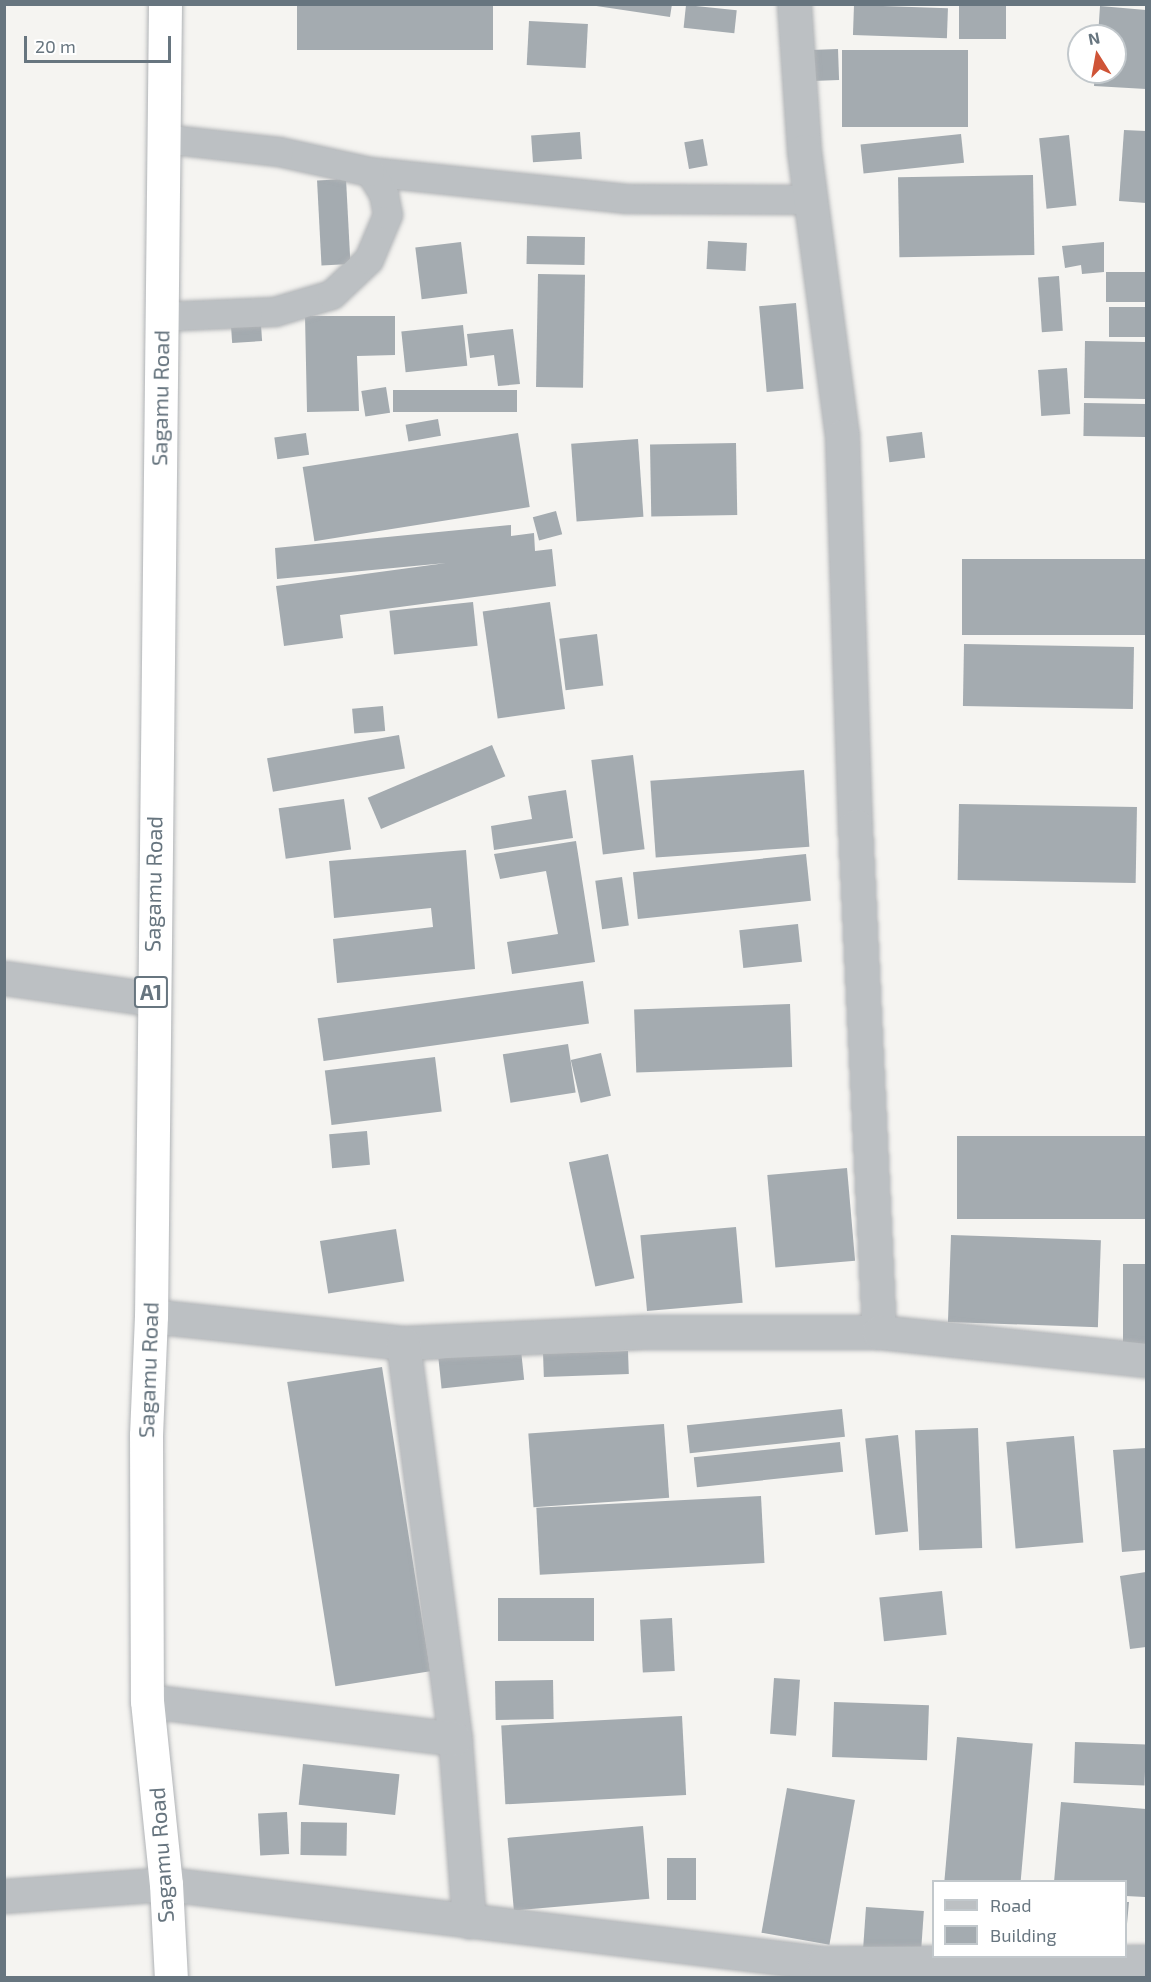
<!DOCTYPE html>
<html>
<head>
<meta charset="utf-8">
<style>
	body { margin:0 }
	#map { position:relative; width:1151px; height:1982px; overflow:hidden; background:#f5f4f1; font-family:"Exo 2",sans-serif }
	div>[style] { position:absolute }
	.building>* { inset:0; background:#a4abb0; transform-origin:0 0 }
	.roads { filter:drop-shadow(0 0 2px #b0b3b6) drop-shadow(0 0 2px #b0b3b6) }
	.service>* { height:28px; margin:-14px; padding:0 14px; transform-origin:14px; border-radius:14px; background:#bcc0c3 }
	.minor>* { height:33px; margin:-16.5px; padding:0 16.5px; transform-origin:16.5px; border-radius:16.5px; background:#bcc0c3 }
	.trunk>* { height:33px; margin:-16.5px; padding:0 16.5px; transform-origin:16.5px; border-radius:16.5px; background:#fff }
	span { translate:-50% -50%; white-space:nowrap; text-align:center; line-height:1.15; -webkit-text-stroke:6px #fff; paint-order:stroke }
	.shield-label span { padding:2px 4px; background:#fff; border:2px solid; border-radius:4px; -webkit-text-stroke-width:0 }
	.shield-label { font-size:21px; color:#67757f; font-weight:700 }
	.street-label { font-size:22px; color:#67757f }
	.frame { position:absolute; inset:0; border:6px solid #67757f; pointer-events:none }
	.legend { position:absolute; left:932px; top:1880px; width:195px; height:78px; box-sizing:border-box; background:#fff; border:2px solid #c2c8cc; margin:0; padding:8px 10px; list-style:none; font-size:18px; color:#67757f }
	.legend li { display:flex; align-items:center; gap:12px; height:30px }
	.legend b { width:30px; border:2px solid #c2c8cc }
	.north { position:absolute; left:1067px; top:24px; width:60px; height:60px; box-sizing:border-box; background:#fff; border:2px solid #c2c8cc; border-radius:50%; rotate:349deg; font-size:16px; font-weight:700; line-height:24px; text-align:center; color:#67757f }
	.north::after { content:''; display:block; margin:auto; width:21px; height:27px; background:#cf5437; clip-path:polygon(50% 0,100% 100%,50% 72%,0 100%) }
	.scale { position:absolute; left:24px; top:36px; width:147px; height:27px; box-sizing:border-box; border:3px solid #67757f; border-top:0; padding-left:8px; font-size:18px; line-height:21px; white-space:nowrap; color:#67757f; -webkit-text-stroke:4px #fff; paint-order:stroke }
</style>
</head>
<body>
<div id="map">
	<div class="building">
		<i style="left:297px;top:4px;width:196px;height:46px"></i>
		<i style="clip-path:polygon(583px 4px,672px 4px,670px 17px)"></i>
		<i style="left:959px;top:4px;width:47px;height:35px"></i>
		<i style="left:686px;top:5px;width:51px;height:23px;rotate:6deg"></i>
		<i style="left:854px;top:5px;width:94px;height:30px;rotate:2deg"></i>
		<i style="clip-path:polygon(1100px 6px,1146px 10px,1146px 89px,1094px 86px,1095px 72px,1115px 72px,1115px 36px,1098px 36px)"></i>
		<i style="left:529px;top:21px;width:59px;height:44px;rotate:3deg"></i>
		<i style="left:838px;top:49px;width:31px;height:27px;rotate:88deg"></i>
		<i style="left:842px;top:50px;width:126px;height:77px"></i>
		<i style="clip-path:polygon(1124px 130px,1146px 131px,1146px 203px,1119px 201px)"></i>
		<i style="left:580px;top:132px;width:27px;height:49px;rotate:86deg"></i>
		<i style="left:961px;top:134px;width:29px;height:101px;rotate:84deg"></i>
		<i style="left:1069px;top:135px;width:71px;height:30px;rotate:84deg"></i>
		<i style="left:703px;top:139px;width:27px;height:19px;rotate:80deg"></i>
		<i style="left:1033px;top:175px;width:80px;height:135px;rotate:89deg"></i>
		<i style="left:346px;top:179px;width:85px;height:29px;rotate:87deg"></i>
		<i style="left:527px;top:236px;width:58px;height:28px;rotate:1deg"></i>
		<i style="left:708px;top:241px;width:39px;height:28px;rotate:3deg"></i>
		<i style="left:461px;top:242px;width:52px;height:46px;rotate:83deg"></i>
		<i style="clip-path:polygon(1104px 242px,1104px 272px,1082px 274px,1081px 265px,1065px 268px,1062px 246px)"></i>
		<i style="left:1106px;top:272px;width:40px;height:30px"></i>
		<i style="left:538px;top:274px;width:47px;height:113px;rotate:1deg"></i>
		<i style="left:1059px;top:276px;width:55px;height:21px;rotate:86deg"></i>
		<i style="left:796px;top:303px;width:86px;height:37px;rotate:85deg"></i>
		<i style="left:1146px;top:307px;width:30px;height:37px;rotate:90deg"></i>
		<i style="clip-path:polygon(305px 316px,395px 316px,395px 355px,357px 356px,359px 411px,307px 412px)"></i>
		<i style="left:261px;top:325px;width:16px;height:30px;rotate:86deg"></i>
		<i style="left:463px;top:325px;width:41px;height:62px;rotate:84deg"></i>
		<i style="clip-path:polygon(513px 329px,520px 384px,498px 386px,494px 355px,470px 358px,467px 334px)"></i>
		<i style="left:1085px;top:341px;width:61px;height:57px;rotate:1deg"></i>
		<i style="left:1067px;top:368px;width:46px;height:29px;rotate:86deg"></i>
		<i style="left:386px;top:387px;width:26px;height:25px;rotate:81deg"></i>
		<i style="left:517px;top:390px;width:22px;height:124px;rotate:90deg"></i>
		<i style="left:1084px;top:403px;width:62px;height:33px;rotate:1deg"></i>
		<i style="left:438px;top:419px;width:17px;height:33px;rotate:80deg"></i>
		<i style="left:922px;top:432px;width:26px;height:36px;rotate:83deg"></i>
		<i style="left:306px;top:433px;width:22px;height:32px;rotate:82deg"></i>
		<i style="left:518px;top:433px;width:75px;height:218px;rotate:81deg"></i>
		<i style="left:638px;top:439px;width:78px;height:67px;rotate:86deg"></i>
		<i style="left:736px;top:443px;width:72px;height:86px;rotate:89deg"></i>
		<i style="left:556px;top:511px;width:24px;height:24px;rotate:75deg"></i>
		<i style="clip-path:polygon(511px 525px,511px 536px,534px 533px,535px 551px,552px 549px,556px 586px,340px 615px,343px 638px,284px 646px,276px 586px,446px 563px,277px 579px,275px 548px)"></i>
		<i style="left:962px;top:559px;width:184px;height:76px"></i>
		<i style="left:473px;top:602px;width:44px;height:84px;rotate:84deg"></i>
		<i style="left:550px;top:602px;width:108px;height:68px;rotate:82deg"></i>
		<i style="left:597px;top:634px;width:52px;height:38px;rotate:83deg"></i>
		<i style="left:964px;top:644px;width:170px;height:62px;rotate:1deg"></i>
		<i style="left:383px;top:706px;width:25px;height:31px;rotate:85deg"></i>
		<i style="left:399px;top:735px;width:34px;height:134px;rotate:80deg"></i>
		<i style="left:492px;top:745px;width:34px;height:135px;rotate:67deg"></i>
		<i style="left:633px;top:755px;width:95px;height:42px;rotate:83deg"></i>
		<i style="left:804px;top:770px;width:77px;height:154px;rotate:86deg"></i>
		<i style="clip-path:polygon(566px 790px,573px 838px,494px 850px,491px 826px,532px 819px,528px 796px)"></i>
		<i style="left:344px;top:799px;width:51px;height:66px;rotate:82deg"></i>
		<i style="left:959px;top:804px;width:178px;height:76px;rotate:1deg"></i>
		<i style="clip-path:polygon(576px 841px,595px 962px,512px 974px,507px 942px,558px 934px,546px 871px,500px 879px,494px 854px)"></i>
		<i style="clip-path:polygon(466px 850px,475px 969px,337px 983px,333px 939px,433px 927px,431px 908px,334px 918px,329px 861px)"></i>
		<i style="left:806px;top:854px;width:47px;height:174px;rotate:84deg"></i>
		<i style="left:622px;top:877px;width:49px;height:27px;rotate:82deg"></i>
		<i style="left:798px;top:924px;width:38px;height:59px;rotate:84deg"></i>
		<i style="left:583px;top:981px;width:43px;height:268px;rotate:82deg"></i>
		<i style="left:790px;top:1004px;width:63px;height:156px;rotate:88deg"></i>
		<i style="left:568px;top:1044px;width:49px;height:66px;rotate:81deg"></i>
		<i style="left:601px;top:1053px;width:44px;height:31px;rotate:77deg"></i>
		<i style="left:435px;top:1057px;width:55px;height:111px;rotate:83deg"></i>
		<i style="left:367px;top:1131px;width:34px;height:38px;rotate:85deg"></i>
		<i style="left:1146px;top:1136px;width:83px;height:189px;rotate:90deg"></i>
		<i style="left:608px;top:1154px;width:127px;height:40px;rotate:78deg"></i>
		<i style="left:847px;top:1168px;width:93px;height:80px;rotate:85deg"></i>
		<i style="left:736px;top:1227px;width:76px;height:96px;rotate:85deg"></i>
		<i style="left:396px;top:1229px;width:53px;height:77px;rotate:81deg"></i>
		<i style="left:951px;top:1235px;width:150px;height:87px;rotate:2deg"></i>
		<i style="left:1146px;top:1264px;width:82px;height:23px;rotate:90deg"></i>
		<i style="left:521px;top:1350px;width:30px;height:83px;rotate:84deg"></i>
		<i style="left:628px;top:1351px;width:23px;height:85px;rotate:88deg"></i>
		<i style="left:382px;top:1367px;width:308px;height:96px;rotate:81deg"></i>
		<i style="left:842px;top:1409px;width:28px;height:156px;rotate:84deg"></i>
		<i style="left:664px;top:1424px;width:74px;height:136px;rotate:86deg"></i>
		<i style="left:978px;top:1428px;width:120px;height:63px;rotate:88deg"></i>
		<i style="left:898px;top:1435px;width:97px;height:33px;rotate:84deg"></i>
		<i style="left:1074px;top:1436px;width:107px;height:68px;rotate:85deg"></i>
		<i style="left:840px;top:1442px;width:30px;height:147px;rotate:84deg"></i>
		<i style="clip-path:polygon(1146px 1448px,1146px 1550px,1122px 1552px,1113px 1450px)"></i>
		<i style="left:761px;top:1496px;width:67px;height:225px;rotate:87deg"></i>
		<i style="clip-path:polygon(1146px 1572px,1146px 1647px,1130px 1649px,1120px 1576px)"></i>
		<i style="left:942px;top:1591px;width:44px;height:63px;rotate:84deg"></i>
		<i style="left:594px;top:1598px;width:43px;height:96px;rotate:90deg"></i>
		<i style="left:672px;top:1618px;width:53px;height:32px;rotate:87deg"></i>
		<i style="left:774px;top:1678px;width:26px;height:56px;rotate:4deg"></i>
		<i style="left:553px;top:1680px;width:39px;height:58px;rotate:89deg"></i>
		<i style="left:834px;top:1702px;width:95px;height:55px;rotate:2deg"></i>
		<i style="left:682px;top:1716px;width:79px;height:181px;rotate:87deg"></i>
		<i style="left:957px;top:1737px;width:76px;height:145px;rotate:5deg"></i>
		<i style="left:1075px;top:1742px;width:71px;height:41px;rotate:2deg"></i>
		<i style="left:303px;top:1764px;width:97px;height:41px;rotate:6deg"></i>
		<i style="left:787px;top:1788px;width:69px;height:147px;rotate:10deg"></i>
		<i style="clip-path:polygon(1061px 1802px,1146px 1809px,1145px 1897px,1126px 1896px,1126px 1882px,1054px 1882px)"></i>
		<i style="left:287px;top:1812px;width:42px;height:29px;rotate:87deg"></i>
		<i style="left:301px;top:1822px;width:46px;height:33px;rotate:1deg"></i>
		<i style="left:643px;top:1826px;width:73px;height:136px;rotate:85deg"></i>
		<i style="left:696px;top:1858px;width:42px;height:29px;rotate:90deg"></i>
		<i style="clip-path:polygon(1126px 1902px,1129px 1902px,1127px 1924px,1126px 1924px)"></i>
		<i style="left:866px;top:1907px;width:58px;height:45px;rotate:4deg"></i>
	</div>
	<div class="roads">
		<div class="service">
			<i style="left:370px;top:172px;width:256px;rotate:6deg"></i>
			<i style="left:625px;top:199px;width:186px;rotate:0.3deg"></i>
			<i style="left:161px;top:317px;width:114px;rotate:-2.5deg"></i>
			<i style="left:275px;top:312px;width:59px;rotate:-16.6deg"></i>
			<i style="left:332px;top:295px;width:51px;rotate:-43.4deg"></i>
			<i style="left:369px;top:260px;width:49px;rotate:-67.1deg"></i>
			<i style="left:388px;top:215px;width:21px;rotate:-101deg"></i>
			<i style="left:384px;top:194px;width:26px;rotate:-122deg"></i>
			<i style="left:370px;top:172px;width:93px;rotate:-167.6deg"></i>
			<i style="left:279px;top:152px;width:117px;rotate:-173.6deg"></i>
		</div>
		<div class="minor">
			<i style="left:794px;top:4px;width:147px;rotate:86.1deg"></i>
			<i style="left:804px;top:151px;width:288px;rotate:82.4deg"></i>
			<i style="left:842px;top:436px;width:390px;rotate:88.1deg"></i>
			<i style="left:855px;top:826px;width:507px;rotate:87.28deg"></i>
			<i style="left:4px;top:978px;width:148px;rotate:8.1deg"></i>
			<i style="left:151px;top:1316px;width:253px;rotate:6.1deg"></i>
			<i style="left:403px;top:1343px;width:241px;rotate:-2.6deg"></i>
			<i style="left:644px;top:1332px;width:235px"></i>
			<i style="left:879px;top:1332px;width:268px;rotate:6deg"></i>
			<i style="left:403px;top:1343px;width:399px;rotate:82.5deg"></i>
			<i style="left:455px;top:1739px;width:183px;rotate:85.6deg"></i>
			<i style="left:147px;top:1701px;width:310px;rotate:7deg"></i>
			<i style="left:4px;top:1896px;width:162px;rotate:-4.2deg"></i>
			<i style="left:166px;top:1884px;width:663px;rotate:6.85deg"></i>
			<i style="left:824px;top:1963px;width:322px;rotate:-0.2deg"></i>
		</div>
		<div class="trunk">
			<i style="left:165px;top:4px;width:1312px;rotate:90.61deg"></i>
			<i style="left:151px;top:1316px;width:119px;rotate:92.4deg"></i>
			<i style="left:146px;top:1435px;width:266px;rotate:89.8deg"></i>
			<i style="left:147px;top:1701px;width:184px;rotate:84.1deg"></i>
			<i style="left:166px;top:1884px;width:94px;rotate:87deg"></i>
		</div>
	</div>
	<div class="shield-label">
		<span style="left:151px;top:992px">A1</span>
	</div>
	<div class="street-label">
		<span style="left:160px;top:398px;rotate:-89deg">Sagamu Road</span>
		<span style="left:153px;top:884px;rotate:-89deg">Sagamu Road</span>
		<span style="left:148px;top:1370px;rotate:-88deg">Sagamu Road</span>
		<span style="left:161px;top:1855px;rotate:-94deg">Sagamu Road</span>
	</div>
	<div class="frame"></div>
	<ul class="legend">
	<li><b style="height:8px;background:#bcc0c3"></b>Road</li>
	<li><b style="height:16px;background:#a4abb0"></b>Building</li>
	</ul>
	<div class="north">N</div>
	<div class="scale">20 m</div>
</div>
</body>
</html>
